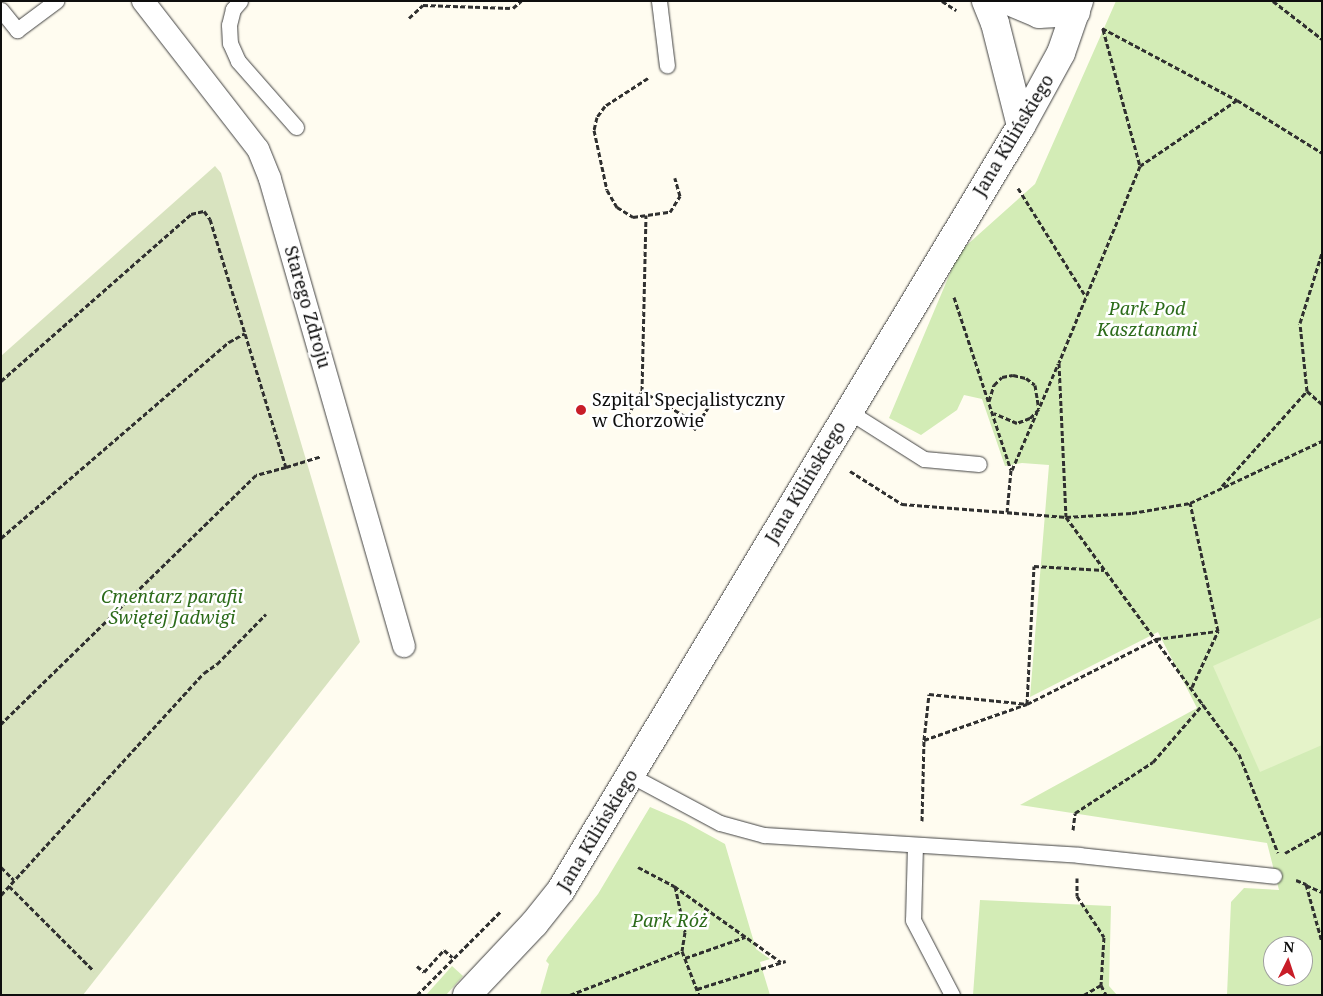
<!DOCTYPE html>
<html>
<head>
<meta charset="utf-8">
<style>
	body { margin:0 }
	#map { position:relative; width:1323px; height:996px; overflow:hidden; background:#fffcf0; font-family:"Noto Serif",serif }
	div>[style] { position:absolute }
	.green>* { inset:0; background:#d3ecb6 }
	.cemetery>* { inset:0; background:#d8e3bf }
	.pitch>* { inset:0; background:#e5f3c9 }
	.path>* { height:3px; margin-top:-1.5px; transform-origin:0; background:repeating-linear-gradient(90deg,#303030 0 5px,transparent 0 7.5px) }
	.roads { filter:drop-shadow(0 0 1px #414141) drop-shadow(0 0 1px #414141) }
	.service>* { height:15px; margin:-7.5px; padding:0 7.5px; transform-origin:7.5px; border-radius:7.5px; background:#fff }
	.pedestrian>* { height:22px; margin:-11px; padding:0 11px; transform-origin:11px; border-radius:11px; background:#fff }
	.minor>* { height:28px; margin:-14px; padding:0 14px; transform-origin:14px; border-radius:14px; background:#fff }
	.dots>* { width:14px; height:14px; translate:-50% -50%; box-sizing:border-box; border:2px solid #fff; border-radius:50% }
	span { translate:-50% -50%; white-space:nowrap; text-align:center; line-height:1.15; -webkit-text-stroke:5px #fff; paint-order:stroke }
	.street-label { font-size:18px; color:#0e0e0e }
	.park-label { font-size:18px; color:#2c6b1a; font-style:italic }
	.poi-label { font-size:18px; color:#0e0e0e }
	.left { translate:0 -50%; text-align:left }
	.frame { position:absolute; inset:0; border:2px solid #0e0e0e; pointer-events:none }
	.north { position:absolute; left:1263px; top:936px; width:50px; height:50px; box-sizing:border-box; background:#fff; border:1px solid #9f9f9f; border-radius:50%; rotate:4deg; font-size:14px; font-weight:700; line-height:20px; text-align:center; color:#0e0e0e }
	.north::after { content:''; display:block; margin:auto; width:18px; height:22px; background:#c81d28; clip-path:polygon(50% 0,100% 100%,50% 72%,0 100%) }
</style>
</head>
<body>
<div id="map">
	<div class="green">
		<i style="clip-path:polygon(evenodd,1116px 1px,1322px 1px,1322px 995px,1227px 995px,1231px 902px,1244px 888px,1279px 890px,1267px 843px,1020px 805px,1197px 708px,1158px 632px,1030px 697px,1049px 465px,1022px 463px,1005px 466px,982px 399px,964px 395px,957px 410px,921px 435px,889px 418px,959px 252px,1035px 184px,1116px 1px,1273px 946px,1303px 946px,1303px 976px,1273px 976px,1273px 946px)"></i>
		<i style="clip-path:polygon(650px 807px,685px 822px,725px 844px,756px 949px,770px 959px,760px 962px,770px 995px,540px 995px,549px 964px,546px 961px,548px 957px,598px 894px)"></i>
		<i style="clip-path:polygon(980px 900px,1111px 906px,1109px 986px,1117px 995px,973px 995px)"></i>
		<i style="clip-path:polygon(452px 966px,463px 976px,446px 995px,426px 995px)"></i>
	</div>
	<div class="cemetery">
		<i style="clip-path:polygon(215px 166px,221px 173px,360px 642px,83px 995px,1px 995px,1px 356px)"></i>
	</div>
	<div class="pitch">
		<i style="clip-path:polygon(1322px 617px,1322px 745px,1260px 772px,1213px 666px)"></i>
	</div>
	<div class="path">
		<i style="left:942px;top:1px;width:17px;rotate:33deg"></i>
		<i style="left:1273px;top:1px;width:62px;rotate:37.8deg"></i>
		<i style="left:409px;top:18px;width:19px;rotate:-43deg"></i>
		<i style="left:423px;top:5px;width:90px;rotate:1.9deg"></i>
		<i style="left:513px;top:8px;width:11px;rotate:-41deg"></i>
		<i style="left:1102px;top:28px;width:153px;rotate:28.1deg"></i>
		<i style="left:1237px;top:100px;width:100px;rotate:31.9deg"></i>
		<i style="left:1103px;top:29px;width:142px;rotate:74.9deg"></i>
		<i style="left:648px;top:78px;width:51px;rotate:146.9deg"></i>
		<i style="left:605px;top:106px;width:14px;rotate:126deg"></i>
		<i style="left:597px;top:117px;width:13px;rotate:103deg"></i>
		<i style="left:594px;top:130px;width:61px;rotate:77.8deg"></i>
		<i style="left:607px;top:190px;width:20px;rotate:60deg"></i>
		<i style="left:617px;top:207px;width:19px;rotate:32deg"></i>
		<i style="left:633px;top:217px;width:37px;rotate:-8deg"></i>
		<i style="left:670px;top:212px;width:19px;rotate:-58deg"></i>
		<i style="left:680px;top:196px;width:19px;rotate:-106deg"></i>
		<i style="left:1237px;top:100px;width:117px;rotate:145.8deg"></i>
		<i style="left:1140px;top:166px;width:213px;rotate:112.4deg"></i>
		<i style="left:1059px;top:363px;width:154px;rotate:87.4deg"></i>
		<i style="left:1066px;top:517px;width:293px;rotate:53.9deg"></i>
		<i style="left:1239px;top:754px;width:106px;rotate:68.5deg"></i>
		<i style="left:1018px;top:188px;width:128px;rotate:58deg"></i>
		<i style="left:954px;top:297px;width:182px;rotate:71.8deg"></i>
		<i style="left:1011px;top:470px;width:42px;rotate:95.4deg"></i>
		<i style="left:1px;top:381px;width:253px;rotate:-41.3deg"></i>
		<i style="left:191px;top:214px;width:13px;rotate:-13deg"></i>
		<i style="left:204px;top:211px;width:10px;rotate:53deg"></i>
		<i style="left:210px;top:219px;width:259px;rotate:73deg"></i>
		<i style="left:286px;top:467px;width:31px;rotate:165deg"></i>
		<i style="left:256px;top:475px;width:356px;rotate:135.7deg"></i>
		<i style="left:642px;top:391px;width:64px;rotate:30.2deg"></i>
		<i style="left:1307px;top:391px;width:20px;rotate:41deg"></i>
		<i style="left:989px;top:401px;width:17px;rotate:-73deg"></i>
		<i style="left:994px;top:385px;width:11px;rotate:-45deg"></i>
		<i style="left:1002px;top:377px;width:11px;rotate:-10deg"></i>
		<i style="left:1013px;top:375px;width:13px;rotate:13deg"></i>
		<i style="left:1026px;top:378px;width:11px;rotate:38deg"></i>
		<i style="left:1035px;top:385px;width:24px;rotate:81deg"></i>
		<i style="left:1039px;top:409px;width:13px;rotate:135deg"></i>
		<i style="left:1030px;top:418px;width:14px;rotate:159deg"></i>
		<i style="left:1017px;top:423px;width:25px;rotate:-157deg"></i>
		<i style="left:1040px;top:406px;width:46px;rotate:-66.8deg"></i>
		<i style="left:632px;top:419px;width:6px;rotate:-149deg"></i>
		<i style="left:627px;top:416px;width:29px;rotate:-59deg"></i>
		<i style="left:642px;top:391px;width:176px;rotate:-88.7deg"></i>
		<i style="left:694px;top:430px;width:44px;rotate:-58.1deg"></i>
		<i style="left:286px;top:467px;width:37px;rotate:-17deg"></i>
		<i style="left:1012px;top:470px;width:63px;rotate:-66.7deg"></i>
		<i style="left:850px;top:471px;width:62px;rotate:32.4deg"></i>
		<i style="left:902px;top:504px;width:165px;rotate:4.5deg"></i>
		<i style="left:1066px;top:517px;width:66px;rotate:-3.5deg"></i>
		<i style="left:1132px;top:513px;width:59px;rotate:-9.8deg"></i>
		<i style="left:1222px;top:486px;width:127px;rotate:-48.2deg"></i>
		<i style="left:1307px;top:391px;width:68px;rotate:-95.9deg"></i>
		<i style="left:1300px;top:323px;width:73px;rotate:-72.6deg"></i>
		<i style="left:1px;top:538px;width:301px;rotate:-40.7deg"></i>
		<i style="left:229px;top:342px;width:18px;rotate:-29deg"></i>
		<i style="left:1192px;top:687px;width:62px;rotate:-65.1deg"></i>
		<i style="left:1218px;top:631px;width:131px;rotate:-102.3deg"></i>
		<i style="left:1190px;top:503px;width:146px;rotate:-25.2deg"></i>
		<i style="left:924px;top:740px;width:46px;rotate:-83.8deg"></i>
		<i style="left:929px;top:694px;width:99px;rotate:5.8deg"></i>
		<i style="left:1027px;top:704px;width:138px;rotate:-87.1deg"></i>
		<i style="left:1034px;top:566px;width:70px;rotate:3.3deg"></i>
		<i style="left:922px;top:821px;width:81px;rotate:-88.6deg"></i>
		<i style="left:924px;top:740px;width:109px;rotate:-19.3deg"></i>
		<i style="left:1027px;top:704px;width:144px;rotate:-26.7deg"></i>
		<i style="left:1156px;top:639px;width:63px;rotate:-7.4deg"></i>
		<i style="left:1073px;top:830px;width:17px;rotate:-83deg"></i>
		<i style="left:1075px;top:813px;width:93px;rotate:-33.2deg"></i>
		<i style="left:1153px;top:762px;width:77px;rotate:-49.2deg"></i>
		<i style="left:1285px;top:853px;width:43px;rotate:-29.6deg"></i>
		<i style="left:1px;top:867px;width:18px;rotate:45deg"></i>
		<i style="left:638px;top:867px;width:41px;rotate:27.8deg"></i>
		<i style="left:674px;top:886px;width:131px;rotate:35.4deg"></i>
		<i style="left:1077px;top:878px;width:18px;rotate:90deg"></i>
		<i style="left:1077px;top:896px;width:49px;rotate:56.6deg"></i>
		<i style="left:1104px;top:937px;width:48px;rotate:93.6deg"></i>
		<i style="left:1101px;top:985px;width:20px;rotate:150deg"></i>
		<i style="left:1296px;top:880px;width:11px;rotate:22deg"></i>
		<i style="left:1306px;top:884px;width:60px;rotate:74.6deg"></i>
		<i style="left:1306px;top:885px;width:17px;rotate:24deg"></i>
		<i style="left:9px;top:886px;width:120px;rotate:45deg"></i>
		<i style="left:675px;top:886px;width:47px;rotate:77.7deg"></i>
		<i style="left:685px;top:932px;width:19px;rotate:99deg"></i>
		<i style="left:1px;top:895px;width:301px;rotate:-47.6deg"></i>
		<i style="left:204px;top:673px;width:16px;rotate:-35deg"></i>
		<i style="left:217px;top:664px;width:70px;rotate:-45.6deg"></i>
		<i style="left:685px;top:958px;width:64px;rotate:-19.3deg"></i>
		<i style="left:417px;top:966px;width:9px;rotate:41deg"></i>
		<i style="left:424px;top:972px;width:30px;rotate:-48deg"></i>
		<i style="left:444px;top:950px;width:11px;rotate:41deg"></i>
		<i style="left:1101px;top:985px;width:11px;rotate:63deg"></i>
		<i style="left:697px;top:989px;width:93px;rotate:-17.5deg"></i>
		<i style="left:417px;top:995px;width:119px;rotate:-45deg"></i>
		<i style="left:570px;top:995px;width:120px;rotate:-21.4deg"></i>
		<i style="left:682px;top:951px;width:47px;rotate:68.9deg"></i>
	</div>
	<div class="roads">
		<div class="service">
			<i style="left:240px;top:1px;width:11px;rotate:131deg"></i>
			<i style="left:233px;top:9px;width:16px;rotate:104deg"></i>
			<i style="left:229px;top:25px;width:18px;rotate:87deg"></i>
			<i style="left:230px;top:43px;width:20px;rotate:66deg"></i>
			<i style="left:238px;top:61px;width:88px;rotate:48.7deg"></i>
			<i style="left:659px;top:1px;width:65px;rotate:83deg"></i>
			<i style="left:1px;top:10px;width:26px;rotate:51deg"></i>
			<i style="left:17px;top:30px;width:49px;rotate:-36.6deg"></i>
			<i style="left:848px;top:411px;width:90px;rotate:32.3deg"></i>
			<i style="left:924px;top:459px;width:55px;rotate:5.2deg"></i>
			<i style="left:630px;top:775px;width:102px;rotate:28.1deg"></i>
			<i style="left:720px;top:823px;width:46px;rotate:15.3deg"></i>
			<i style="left:764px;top:835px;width:316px;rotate:3.6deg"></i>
			<i style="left:1079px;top:855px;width:196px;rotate:6.1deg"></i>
			<i style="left:915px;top:845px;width:75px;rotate:91.5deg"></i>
			<i style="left:913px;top:920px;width:85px;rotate:62.5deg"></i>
		</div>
		<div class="pedestrian">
			<i style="left:143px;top:1px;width:187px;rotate:52.2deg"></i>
			<i style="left:258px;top:149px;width:32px;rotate:68deg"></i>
			<i style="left:270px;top:179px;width:486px;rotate:74deg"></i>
		</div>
		<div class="minor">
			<i style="left:986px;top:1px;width:24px;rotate:68deg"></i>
			<i style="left:995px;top:23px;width:106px;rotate:75.8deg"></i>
			<i style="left:1009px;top:1px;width:33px;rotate:23deg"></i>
			<i style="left:1039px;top:14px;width:37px;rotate:-3deg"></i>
			<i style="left:467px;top:995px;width:98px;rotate:-46.7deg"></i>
			<i style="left:534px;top:924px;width:43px;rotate:-51.5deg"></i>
			<i style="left:561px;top:890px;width:892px;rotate:-58.95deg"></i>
			<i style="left:1021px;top:126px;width:83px;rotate:-61.3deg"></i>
			<i style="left:1061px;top:53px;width:55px;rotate:-70.9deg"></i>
		</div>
	</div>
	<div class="dots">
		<i style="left:581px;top:410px;background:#c81d28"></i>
	</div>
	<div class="street-label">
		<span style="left:1013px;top:135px;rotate:-59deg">Jana Kilińskiego</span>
		<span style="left:308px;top:307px;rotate:74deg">Starego Zdroju</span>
		<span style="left:805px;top:482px;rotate:-59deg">Jana Kilińskiego</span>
		<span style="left:597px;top:830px;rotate:-59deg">Jana Kilińskiego</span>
	</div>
	<div class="park-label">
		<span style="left:1147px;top:319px">Park Pod<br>Kasztanami</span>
		<span style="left:172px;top:607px">Cmentarz parafii<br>Świętej Jadwigi</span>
		<span style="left:670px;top:920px">Park Róż</span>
	</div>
	<div class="poi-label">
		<span class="left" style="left:592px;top:410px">Szpital Specjalistyczny<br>w Chorzowie</span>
	</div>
	<div class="frame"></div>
	<div class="north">N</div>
</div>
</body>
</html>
